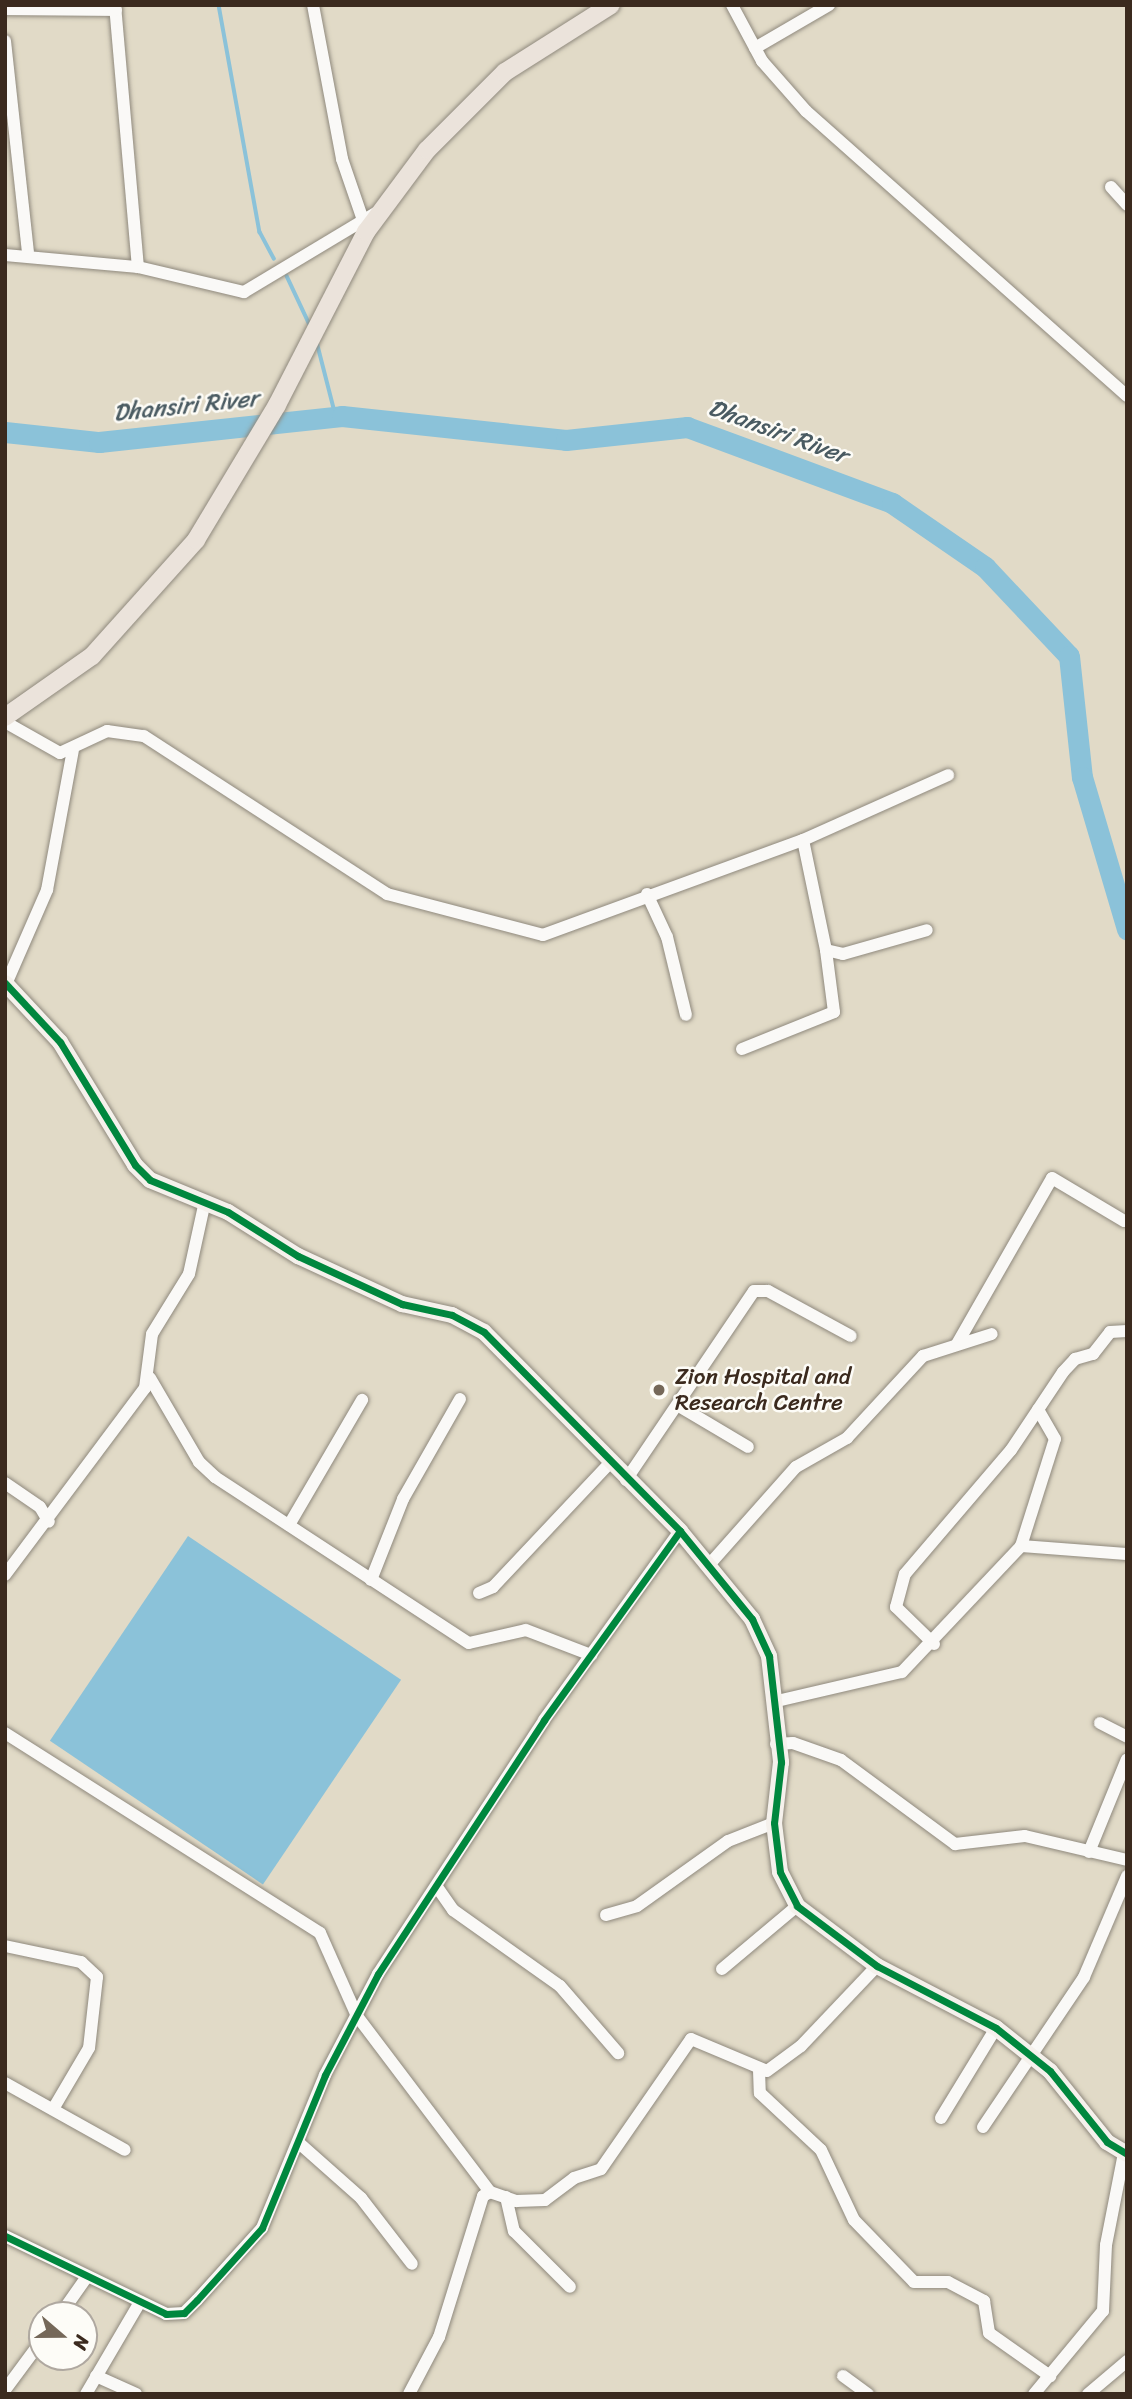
<!DOCTYPE html>
<html>
<head>
<meta charset="utf-8">
<style>
	body { margin:0 }
	#map { position:relative; width:1132px; height:2399px; overflow:hidden; background:#e1dac7; font-family:Sriracha,sans-serif }
	div>[style] { position:absolute }
	.water>* { inset:0; background:#8bc2d9; transform-origin:0 0 }
	.stream>* { height:3.5px; margin:-1.75px; padding:0 1.75px; transform-origin:1.75px; border-radius:1.75px; background:#8bc2d9 }
	.river>* { height:21px; margin:-10.5px; padding:0 10.5px; transform-origin:10.5px; border-radius:10.5px; background:#8bc2d9 }
	.roads { filter:drop-shadow(0 0 2px #8f897d) drop-shadow(0 0 2px #8f897d) }
	.street>* { height:12px; margin:-6px; padding:0 6px; transform-origin:6px; border-radius:6px; background:#faf9f7 }
	.secondary>* { height:16px; margin:-8px; padding:0 8px; transform-origin:8px; border-radius:8px; background:#f5f1ec }
	.primary>* { height:18px; margin:-9px; padding:0 9px; transform-origin:9px; border-radius:9px; background:#ebe3db }
	.cycleway>* { height:7px; margin:-3.5px; padding:0 3.5px; transform-origin:3.5px; border-radius:3.5px; background:#00873e }
	.dots>* { width:19px; height:19px; translate:-50% -50%; box-sizing:border-box; border:4px solid #fdfcf7; border-radius:50% }
	span { translate:-50% -50%; white-space:nowrap; text-align:center; line-height:1.15; -webkit-text-stroke:5px #fdfcf7; paint-order:stroke }
	.poi-label { font-size:23px; color:#3b2a1e }
	.left { translate:0 -50%; text-align:left }
	.water-label { font-size:24px; color:#4a5b62; font-style:italic }
	.frame { position:absolute; inset:0; border:7px solid #3b2a1e; pointer-events:none }
	.north { position:absolute; left:28px; top:2301px; width:70px; height:70px; box-sizing:border-box; background:#fdfcf7; border:2px solid #afa8a0; border-radius:50%; rotate:110deg; font-size:19px; font-weight:700; line-height:28px; text-align:center; color:#3b2a1e }
	.north::after { content:''; display:block; margin:auto; width:24px; height:32px; background:#756859; clip-path:polygon(50% 0,100% 100%,50% 72%,0 100%) }
</style>
</head>
<body>
<div id="map">
	<div class="water">
		<i style="left:188px;top:1536px;width:257px;height:247px;rotate:34deg"></i>
	</div>
	<div class="stream">
		<i style="left:219px;top:5px;width:231px;rotate:79.8deg"></i>
		<i style="left:260px;top:232px;width:30px;rotate:62deg"></i>
		<i style="left:287px;top:276px;width:54px;rotate:64.9deg"></i>
		<i style="left:317px;top:342px;width:76px;rotate:75.6deg"></i>
	</div>
	<div class="river">
		<i style="left:5px;top:432px;width:95px;rotate:6.1deg"></i>
		<i style="left:99px;top:442px;width:244px;rotate:-6.1deg"></i>
		<i style="left:342px;top:416px;width:225px;rotate:6.1deg"></i>
		<i style="left:566px;top:440px;width:122px;rotate:-6.1deg"></i>
		<i style="left:687px;top:427px;width:219px;rotate:20.3deg"></i>
		<i style="left:892px;top:503px;width:113px;rotate:34.5deg"></i>
		<i style="left:985px;top:567px;width:122px;rotate:46.7deg"></i>
		<i style="left:1069px;top:656px;width:122px;rotate:83.9deg"></i>
		<i style="left:1082px;top:777px;width:159px;rotate:73.5deg"></i>
	</div>
	<div class="roads">
		<div class="street">
			<i style="left:115px;top:5px;width:263px;rotate:85deg"></i>
			<i style="left:313px;top:5px;width:157px;rotate:79.3deg"></i>
			<i style="left:342px;top:159px;width:65px;rotate:71deg"></i>
			<i style="left:732px;top:5px;width:64px;rotate:61.8deg"></i>
			<i style="left:762px;top:61px;width:67px;rotate:48.7deg"></i>
			<i style="left:806px;top:111px;width:429px;rotate:41.6deg"></i>
			<i style="left:5px;top:9px;width:111px;rotate:0.5deg"></i>
			<i style="left:5px;top:41px;width:212px;rotate:83.8deg"></i>
			<i style="left:755px;top:48px;width:86px;rotate:-30.2deg"></i>
			<i style="left:1111px;top:187px;width:24px;rotate:48deg"></i>
			<i style="left:5px;top:255px;width:134px;rotate:5.2deg"></i>
			<i style="left:138px;top:267px;width:109px;rotate:13.3deg"></i>
			<i style="left:244px;top:292px;width:157px;rotate:-31deg"></i>
			<i style="left:5px;top:722px;width:63px;rotate:29.4deg"></i>
			<i style="left:60px;top:753px;width:52px;rotate:-25.1deg"></i>
			<i style="left:107px;top:731px;width:37px;rotate:8deg"></i>
			<i style="left:144px;top:736px;width:290px;rotate:33deg"></i>
			<i style="left:387px;top:894px;width:161px;rotate:14.7deg"></i>
			<i style="left:543px;top:935px;width:277px;rotate:-20.1deg"></i>
			<i style="left:803px;top:840px;width:159px;rotate:-24.1deg"></i>
			<i style="left:803px;top:840px;width:112px;rotate:78.2deg"></i>
			<i style="left:826px;top:950px;width:17px;rotate:13deg"></i>
			<i style="left:843px;top:954px;width:87px;rotate:-15.9deg"></i>
			<i style="left:647px;top:894px;width:47px;rotate:65.1deg"></i>
			<i style="left:667px;top:937px;width:80px;rotate:76.3deg"></i>
			<i style="left:6px;top:984px;width:103px;rotate:-66.4deg"></i>
			<i style="left:47px;top:890px;width:142px;rotate:-79.5deg"></i>
			<i style="left:742px;top:1049px;width:99px;rotate:-21.9deg"></i>
			<i style="left:834px;top:1012px;width:63px;rotate:-97.4deg"></i>
			<i style="left:957px;top:1344px;width:191px;rotate:-60.2deg"></i>
			<i style="left:1052px;top:1178px;width:84px;rotate:30.8deg"></i>
			<i style="left:150px;top:1378px;width:97px;rotate:59.7deg"></i>
			<i style="left:199px;top:1462px;width:22px;rotate:43deg"></i>
			<i style="left:215px;top:1477px;width:303px;rotate:33.2deg"></i>
			<i style="left:469px;top:1643px;width:58px;rotate:-12.8deg"></i>
			<i style="left:526px;top:1630px;width:70px;rotate:21deg"></i>
			<i style="left:679px;top:1406px;width:80px;rotate:30.7deg"></i>
			<i style="left:626px;top:1480px;width:228px;rotate:-55.9deg"></i>
			<i style="left:754px;top:1291px;width:14px"></i>
			<i style="left:768px;top:1291px;width:94px;rotate:28.5deg"></i>
			<i style="left:5px;top:1483px;width:42px;rotate:34.4deg"></i>
			<i style="left:40px;top:1507px;width:17px;rotate:59deg"></i>
			<i style="left:289px;top:1525px;width:145px;rotate:-59.7deg"></i>
			<i style="left:1021px;top:1546px;width:112px;rotate:-72.4deg"></i>
			<i style="left:1055px;top:1439px;width:34px;rotate:-120deg"></i>
			<i style="left:708px;top:1566px;width:132px;rotate:-48.4deg"></i>
			<i style="left:796px;top:1467px;width:59px;rotate:-29.6deg"></i>
			<i style="left:847px;top:1438px;width:112px;rotate:-47.2deg"></i>
			<i style="left:923px;top:1356px;width:72px;rotate:-17.7deg"></i>
			<i style="left:5px;top:1575px;width:234px;rotate:-53.2deg"></i>
			<i style="left:145px;top:1388px;width:54px;rotate:-82.6deg"></i>
			<i style="left:152px;top:1334px;width:70px;rotate:-58.3deg"></i>
			<i style="left:189px;top:1274px;width:70px;rotate:-77.6deg"></i>
			<i style="left:371px;top:1580px;width:87px;rotate:-68.4deg"></i>
			<i style="left:403px;top:1499px;width:115px;rotate:-60.3deg"></i>
			<i style="left:479px;top:1593px;width:15px;rotate:-23deg"></i>
			<i style="left:493px;top:1587px;width:169px;rotate:-46.7deg"></i>
			<i style="left:934px;top:1644px;width:53px;rotate:-135.8deg"></i>
			<i style="left:896px;top:1607px;width:34px;rotate:-75deg"></i>
			<i style="left:905px;top:1574px;width:163px;rotate:-49.5deg"></i>
			<i style="left:1011px;top:1450px;width:94px;rotate:-56.3deg"></i>
			<i style="left:1063px;top:1372px;width:18px;rotate:-47deg"></i>
			<i style="left:1075px;top:1359px;width:19px;rotate:-16deg"></i>
			<i style="left:1093px;top:1354px;width:28px;rotate:-52deg"></i>
			<i style="left:1110px;top:1332px;width:17px;rotate:-3deg"></i>
			<i style="left:777px;top:1701px;width:128px;rotate:-13.1deg"></i>
			<i style="left:902px;top:1672px;width:173px;rotate:-46.6deg"></i>
			<i style="left:1021px;top:1546px;width:106px;rotate:4.3deg"></i>
			<i style="left:1100px;top:1723px;width:30px;rotate:27deg"></i>
			<i style="left:5px;top:1733px;width:373px;rotate:32.4deg"></i>
			<i style="left:320px;top:1933px;width:91px;rotate:66deg"></i>
			<i style="left:357px;top:2016px;width:221px;rotate:52.9deg"></i>
			<i style="left:490px;top:2192px;width:8px;rotate:150deg"></i>
			<i style="left:483px;top:2196px;width:148px;rotate:107.3deg"></i>
			<i style="left:439px;top:2337px;width:64px;rotate:117.8deg"></i>
			<i style="left:776px;top:1744px;width:17px;rotate:-3deg"></i>
			<i style="left:793px;top:1743px;width:51px;rotate:19.5deg"></i>
			<i style="left:841px;top:1760px;width:142px;rotate:36.4deg"></i>
			<i style="left:955px;top:1844px;width:70px;rotate:-6.5deg"></i>
			<i style="left:1025px;top:1836px;width:105px;rotate:13.2deg"></i>
			<i style="left:1089px;top:1852px;width:100px;rotate:-67.8deg"></i>
			<i style="left:437px;top:1887px;width:28px;rotate:55deg"></i>
			<i style="left:453px;top:1910px;width:131px;rotate:35.4deg"></i>
			<i style="left:560px;top:1986px;width:89px;rotate:49.1deg"></i>
			<i style="left:606px;top:1915px;width:32px;rotate:-16deg"></i>
			<i style="left:637px;top:1906px;width:112px;rotate:-35.5deg"></i>
			<i style="left:728px;top:1841px;width:49px;rotate:-21.4deg"></i>
			<i style="left:5px;top:1946px;width:78px;rotate:11.9deg"></i>
			<i style="left:81px;top:1962px;width:22px;rotate:43deg"></i>
			<i style="left:97px;top:1977px;width:71px;rotate:96.4deg"></i>
			<i style="left:89px;top:2048px;width:71px;rotate:120.5deg"></i>
			<i style="left:722px;top:1969px;width:98px;rotate:-40deg"></i>
			<i style="left:759px;top:2070px;width:23px;rotate:88deg"></i>
			<i style="left:760px;top:2093px;width:83px;rotate:43.1deg"></i>
			<i style="left:821px;top:2150px;width:77px;rotate:64.8deg"></i>
			<i style="left:854px;top:2220px;width:86px;rotate:45.9deg"></i>
			<i style="left:914px;top:2282px;width:34px"></i>
			<i style="left:948px;top:2282px;width:41px;rotate:27.8deg"></i>
			<i style="left:984px;top:2301px;width:32px;rotate:81deg"></i>
			<i style="left:989px;top:2333px;width:75px;rotate:35.2deg"></i>
			<i style="left:5px;top:2083px;width:137px;rotate:29.2deg"></i>
			<i style="left:941px;top:2118px;width:105px;rotate:-58.6deg"></i>
			<i style="left:983px;top:2127px;width:181px;rotate:-56deg"></i>
			<i style="left:1084px;top:1977px;width:110px;rotate:-66.9deg"></i>
			<i style="left:299px;top:2143px;width:83px;rotate:41.6deg"></i>
			<i style="left:361px;top:2198px;width:83px;rotate:52.3deg"></i>
			<i style="left:490px;top:2192px;width:28px;rotate:19deg"></i>
			<i style="left:516px;top:2201px;width:29px;rotate:-2deg"></i>
			<i style="left:545px;top:2200px;width:36px;rotate:-37deg"></i>
			<i style="left:574px;top:2178px;width:28px;rotate:-18deg"></i>
			<i style="left:601px;top:2169px;width:158px;rotate:-55.3deg"></i>
			<i style="left:691px;top:2039px;width:82px;rotate:22.8deg"></i>
			<i style="left:767px;top:2071px;width:42px;rotate:-36.3deg"></i>
			<i style="left:801px;top:2046px;width:110px;rotate:-46.5deg"></i>
			<i style="left:506px;top:2197px;width:35px;rotate:77deg"></i>
			<i style="left:514px;top:2231px;width:79px;rotate:45deg"></i>
			<i style="left:5px;top:2236px;width:179px;rotate:25.8deg"></i>
			<i style="left:166px;top:2314px;width:18px;rotate:-3deg"></i>
			<i style="left:184px;top:2313px;width:18px;rotate:-45deg"></i>
			<i style="left:197px;top:2300px;width:97px;rotate:-47.9deg"></i>
			<i style="left:262px;top:2228px;width:165px;rotate:-67.6deg"></i>
			<i style="left:325px;top:2075px;width:114px;rotate:-62.3deg"></i>
			<i style="left:378px;top:1974px;width:303px;rotate:-56.8deg"></i>
			<i style="left:544px;top:1720px;width:233px;rotate:-54.3deg"></i>
			<i style="left:60px;top:2315px;width:45px;rotate:-54.9deg"></i>
			<i style="left:96px;top:2376px;width:44px;rotate:24.2deg"></i>
			<i style="left:843px;top:2376px;width:31px;rotate:36deg"></i>
			<i style="left:5px;top:2390px;width:62px;rotate:-53.5deg"></i>
			<i style="left:86px;top:2394px;width:107px;rotate:-59.6deg"></i>
			<i style="left:1034px;top:2394px;width:108px;rotate:-50.3deg"></i>
			<i style="left:1103px;top:2311px;width:66px;rotate:-87.4deg"></i>
			<i style="left:1106px;top:2245px;width:94px;rotate:-78.9deg"></i>
			<i style="left:1088px;top:2394px;width:51px;rotate:-40.2deg"></i>
		</div>
		<div class="secondary">
			<i style="left:5px;top:983px;width:81px;rotate:47deg"></i>
			<i style="left:60px;top:1042px;width:144px;rotate:58.6deg"></i>
			<i style="left:135px;top:1165px;width:21px;rotate:45deg"></i>
			<i style="left:150px;top:1180px;width:84px;rotate:22.3deg"></i>
			<i style="left:228px;top:1212px;width:83px;rotate:32.2deg"></i>
			<i style="left:298px;top:1256px;width:115px;rotate:24.8deg"></i>
			<i style="left:402px;top:1304px;width:51px;rotate:12.4deg"></i>
			<i style="left:452px;top:1315px;width:36px;rotate:28deg"></i>
			<i style="left:484px;top:1332px;width:279px;rotate:45.4deg"></i>
			<i style="left:680px;top:1531px;width:114px;rotate:50.7deg"></i>
			<i style="left:752px;top:1619px;width:41px;rotate:65.3deg"></i>
			<i style="left:769px;top:1656px;width:107px;rotate:83.5deg"></i>
			<i style="left:781px;top:1762px;width:61px;rotate:96.5deg"></i>
			<i style="left:774px;top:1823px;width:49px;rotate:83deg"></i>
			<i style="left:780px;top:1872px;width:38px;rotate:63deg"></i>
			<i style="left:797px;top:1906px;width:100px;rotate:36.9deg"></i>
			<i style="left:877px;top:1966px;width:134px;rotate:27.5deg"></i>
			<i style="left:996px;top:2028px;width:69px;rotate:38.5deg"></i>
			<i style="left:1050px;top:2071px;width:91px;rotate:51.2deg"></i>
			<i style="left:1107px;top:2142px;width:23px;rotate:31deg"></i>
		</div>
		<div class="primary">
			<i style="left:5px;top:717px;width:106px;rotate:-35deg"></i>
			<i style="left:92px;top:656px;width:156px;rotate:-48.1deg"></i>
			<i style="left:196px;top:540px;width:157px;rotate:-59deg"></i>
			<i style="left:277px;top:405px;width:195px;rotate:-62.8deg"></i>
			<i style="left:366px;top:232px;width:102px;rotate:-53.4deg"></i>
			<i style="left:427px;top:150px;width:110px;rotate:-45deg"></i>
			<i style="left:505px;top:72px;width:125px;rotate:-32.3deg"></i>
		</div>
	</div>
	<div class="cycleway">
		<i style="left:5px;top:983px;width:81px;rotate:47deg"></i>
		<i style="left:60px;top:1042px;width:144px;rotate:58.6deg"></i>
		<i style="left:135px;top:1165px;width:21px;rotate:45deg"></i>
		<i style="left:150px;top:1180px;width:84px;rotate:22.3deg"></i>
		<i style="left:228px;top:1212px;width:83px;rotate:32.2deg"></i>
		<i style="left:298px;top:1256px;width:115px;rotate:24.8deg"></i>
		<i style="left:402px;top:1304px;width:51px;rotate:12.4deg"></i>
		<i style="left:452px;top:1315px;width:36px;rotate:28deg"></i>
		<i style="left:484px;top:1332px;width:279px;rotate:45.4deg"></i>
		<i style="left:680px;top:1531px;width:114px;rotate:50.7deg"></i>
		<i style="left:752px;top:1619px;width:41px;rotate:65.3deg"></i>
		<i style="left:769px;top:1656px;width:107px;rotate:83.5deg"></i>
		<i style="left:781px;top:1762px;width:61px;rotate:96.5deg"></i>
		<i style="left:774px;top:1823px;width:49px;rotate:83deg"></i>
		<i style="left:780px;top:1872px;width:38px;rotate:63deg"></i>
		<i style="left:797px;top:1906px;width:100px;rotate:36.9deg"></i>
		<i style="left:877px;top:1966px;width:134px;rotate:27.5deg"></i>
		<i style="left:996px;top:2028px;width:69px;rotate:38.5deg"></i>
		<i style="left:1050px;top:2071px;width:91px;rotate:51.2deg"></i>
		<i style="left:1107px;top:2142px;width:23px;rotate:31deg"></i>
		<i style="left:5px;top:2236px;width:179px;rotate:25.8deg"></i>
		<i style="left:166px;top:2314px;width:18px;rotate:-3deg"></i>
		<i style="left:184px;top:2313px;width:18px;rotate:-45deg"></i>
		<i style="left:197px;top:2300px;width:97px;rotate:-47.9deg"></i>
		<i style="left:262px;top:2228px;width:165px;rotate:-67.6deg"></i>
		<i style="left:325px;top:2075px;width:114px;rotate:-62.3deg"></i>
		<i style="left:378px;top:1974px;width:303px;rotate:-56.8deg"></i>
		<i style="left:544px;top:1720px;width:233px;rotate:-54.3deg"></i>
	</div>
	<div class="dots">
		<i style="left:659px;top:1390px;background:#756859"></i>
	</div>
	<div class="poi-label">
		<span class="left" style="left:675px;top:1390px">Zion Hospital and<br>Research Centre</span>
	</div>
	<div class="water-label">
		<span style="left:186px;top:406px;rotate:-6deg">Dhansiri River</span>
		<span style="left:778px;top:432px;rotate:20deg">Dhansiri River</span>
	</div>
	<div class="frame"></div>
	<div class="north">N</div>
</div>
</body>
</html>
